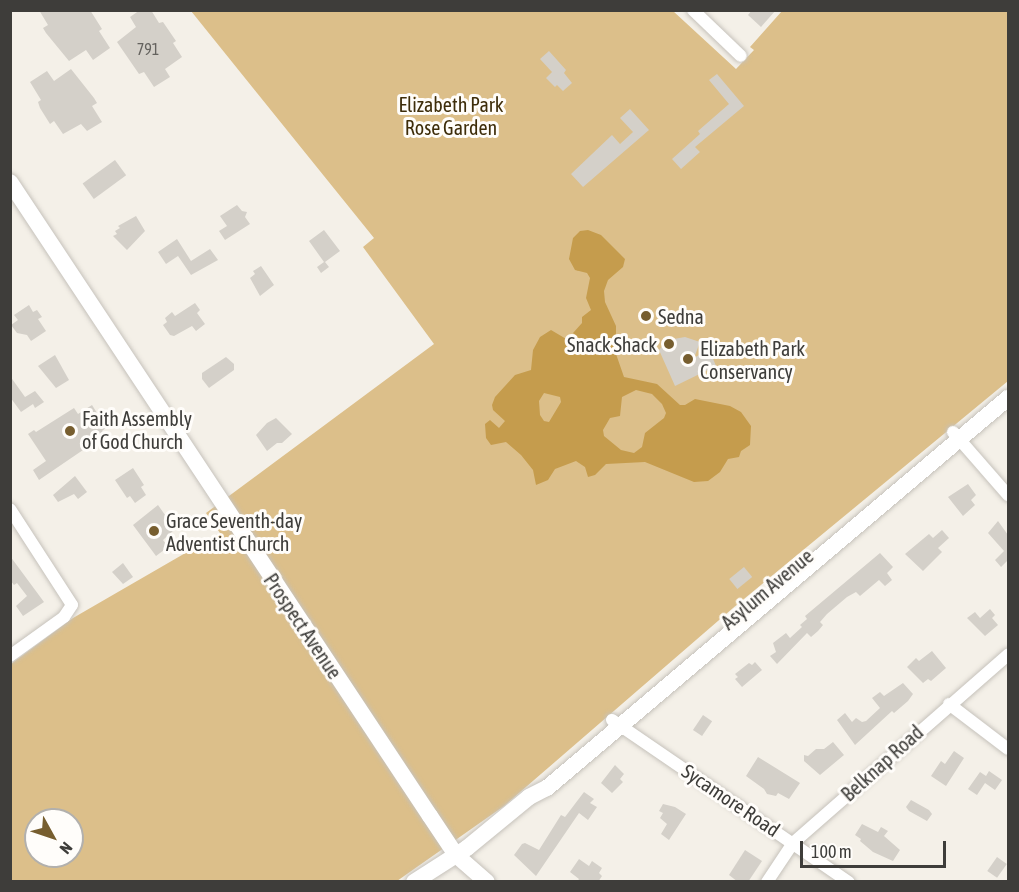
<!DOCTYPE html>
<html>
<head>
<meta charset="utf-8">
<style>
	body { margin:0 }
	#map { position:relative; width:1019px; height:892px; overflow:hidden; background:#f4f0e8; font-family:"Asap Condensed",sans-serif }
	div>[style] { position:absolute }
	.green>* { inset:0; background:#dcbf8a }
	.water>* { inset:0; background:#c59c4d }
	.building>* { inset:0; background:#d4d0c9; transform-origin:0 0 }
	.roads { filter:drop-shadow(0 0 2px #c6c2bb) drop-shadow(0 0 2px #c6c2bb) }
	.street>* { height:12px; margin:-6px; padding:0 6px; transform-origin:6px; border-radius:6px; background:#fff }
	.secondary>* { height:16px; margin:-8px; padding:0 8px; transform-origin:8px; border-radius:8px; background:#fff }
	.dots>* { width:16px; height:16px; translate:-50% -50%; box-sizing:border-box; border:3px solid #fffdfa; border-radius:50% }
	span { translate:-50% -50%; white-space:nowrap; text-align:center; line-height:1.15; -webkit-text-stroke:6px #fffdfa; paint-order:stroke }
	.number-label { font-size:16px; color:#64625e }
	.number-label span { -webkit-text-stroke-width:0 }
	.park-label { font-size:20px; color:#3e2d0a }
	.poi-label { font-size:20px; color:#3e3d3a }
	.left { translate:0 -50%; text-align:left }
	.right { translate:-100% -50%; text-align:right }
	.street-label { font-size:20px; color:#3e3d3a }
	.frame { position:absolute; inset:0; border:12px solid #3e3d3a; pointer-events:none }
	.north { position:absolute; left:24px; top:808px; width:60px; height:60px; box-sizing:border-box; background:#fffdfa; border:2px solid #b2b0ad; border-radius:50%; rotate:130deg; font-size:16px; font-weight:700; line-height:24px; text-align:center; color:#3e3d3a }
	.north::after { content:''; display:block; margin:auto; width:21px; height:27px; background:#775e2f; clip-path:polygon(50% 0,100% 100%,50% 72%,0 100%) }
	.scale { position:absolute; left:800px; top:841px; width:146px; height:27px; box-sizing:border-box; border:3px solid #3e3d3a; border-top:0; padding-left:8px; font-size:18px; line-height:21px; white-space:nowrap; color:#3e3d3a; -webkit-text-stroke:4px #fffdfa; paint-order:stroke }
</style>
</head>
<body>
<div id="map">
	<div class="green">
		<i style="clip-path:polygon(evenodd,191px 11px,673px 11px,736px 69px,754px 50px,750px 47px,782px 11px,1008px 11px,1008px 381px,733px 608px,504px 806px,397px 881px,11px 882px,11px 664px,73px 618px,220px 533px,206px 513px,434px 344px,363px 247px,374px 238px,191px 11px,36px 820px,72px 820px,72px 856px,36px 856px,36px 820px)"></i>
	</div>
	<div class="water">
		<i style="clip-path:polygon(evenodd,588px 230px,601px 235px,625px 259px,623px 267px,608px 280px,604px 291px,605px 302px,616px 326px,616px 354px,624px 377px,657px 384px,680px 405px,685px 405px,695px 399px,730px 406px,741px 412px,751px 426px,750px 445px,741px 451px,739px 457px,728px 459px,720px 472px,708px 481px,694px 482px,645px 462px,606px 464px,595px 475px,588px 477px,585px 467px,576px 461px,555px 469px,548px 480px,536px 485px,533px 470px,521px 455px,506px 442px,491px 445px,486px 438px,485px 424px,490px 420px,499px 428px,505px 421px,493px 410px,492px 405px,495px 397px,515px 375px,531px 370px,533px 350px,540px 337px,551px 330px,573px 343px,581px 340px,573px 333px,582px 323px,582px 317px,591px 310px,586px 298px,590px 278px,587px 273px,575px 270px,569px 259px,573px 238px,580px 231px,588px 230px,636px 390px,652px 394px,662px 404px,666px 413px,664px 418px,645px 433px,642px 447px,634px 453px,621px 450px,604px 436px,603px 430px,610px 418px,620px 416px,622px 397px,636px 390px,588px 230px,544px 393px,560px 397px,561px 402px,549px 422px,544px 421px,540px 415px,539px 401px,544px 393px)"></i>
	</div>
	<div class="building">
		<i style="clip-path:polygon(39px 10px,90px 10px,102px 29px,99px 31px,110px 48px,93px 60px,86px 50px,69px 61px,46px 33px,43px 28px,48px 25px)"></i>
		<i style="clip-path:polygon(140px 10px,151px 10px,159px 23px,163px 22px,176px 41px,173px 43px,182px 57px,165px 69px,170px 77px,154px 87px,144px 72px,139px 74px,117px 42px,136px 27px,130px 17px)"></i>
		<i style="clip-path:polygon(752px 10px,776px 10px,761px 27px,748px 15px)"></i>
		<i style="clip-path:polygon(549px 51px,566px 70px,564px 73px,572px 83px,563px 91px,557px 85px,555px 87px,546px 78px,552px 72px,540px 59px)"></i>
		<i style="clip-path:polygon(71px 69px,94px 98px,97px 103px,92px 106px,102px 122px,87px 131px,81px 124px,63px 134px,54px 121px,50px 124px,40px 108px,38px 102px,41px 100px,30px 82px,47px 71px,54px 81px)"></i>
		<i style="clip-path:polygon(717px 74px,744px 106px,695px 147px,700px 152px,681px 169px,672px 159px,700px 134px,698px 131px,729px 104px,709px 80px)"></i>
		<i style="clip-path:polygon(630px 109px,649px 130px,583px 187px,571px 174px,612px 135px,620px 144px,633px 132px,620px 118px)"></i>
		<i style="left:115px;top:160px;width:19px;height:40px;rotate:54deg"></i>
		<i style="clip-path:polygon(237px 205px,242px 211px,247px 212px,245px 217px,250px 224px,225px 240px,219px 231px,227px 226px,220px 216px)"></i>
		<i style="clip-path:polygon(136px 216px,145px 231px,127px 250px,113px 236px,117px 234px,115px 231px,120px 228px,118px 226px)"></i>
		<i style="clip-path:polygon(324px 230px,340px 251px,325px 262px,329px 267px,321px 273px,317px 267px,324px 262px,309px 241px)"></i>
		<i style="clip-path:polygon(177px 239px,191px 261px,210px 249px,218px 260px,191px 275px,178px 256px,166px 264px,158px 252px)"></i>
		<i style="clip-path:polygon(261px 266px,274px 285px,260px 296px,250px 278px,255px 274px,253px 271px)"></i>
		<i style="clip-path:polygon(195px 303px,200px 310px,197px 313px,205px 324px,196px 331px,192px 326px,174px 336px,170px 335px,163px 325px,167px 322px,165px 318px,172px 312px,175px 316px)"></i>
		<i style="clip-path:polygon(29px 305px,33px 312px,37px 310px,42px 317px,38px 319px,46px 331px,31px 341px,27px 335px,17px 333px,11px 325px,18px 320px,14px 315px)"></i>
		<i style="clip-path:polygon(685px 337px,700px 342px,694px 358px,709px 349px,716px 366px,675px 386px,659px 350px,668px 340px)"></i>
		<i style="clip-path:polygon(55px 355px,69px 380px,56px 388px,38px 366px)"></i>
		<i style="clip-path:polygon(226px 357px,234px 364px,234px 370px,209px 388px,202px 379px,202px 373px)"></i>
		<i style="clip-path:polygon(10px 376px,25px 397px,35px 391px,44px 402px,35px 408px,33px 404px,21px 412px,10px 397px)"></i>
		<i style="clip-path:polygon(92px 405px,97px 413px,101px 410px,106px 417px,102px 420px,107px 427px,102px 431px,105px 435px,39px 480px,33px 470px,46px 461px,28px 434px,34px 430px,36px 432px,74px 408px,78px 414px)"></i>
		<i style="clip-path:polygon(276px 418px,292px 434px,282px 443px,277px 443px,267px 451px,256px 435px,267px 423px)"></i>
		<i style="clip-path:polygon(133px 468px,144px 485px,141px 487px,146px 495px,135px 503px,130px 496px,127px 498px,115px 480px)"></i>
		<i style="clip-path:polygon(75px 476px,87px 492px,78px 499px,74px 494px,58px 502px,53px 495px)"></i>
		<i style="clip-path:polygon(968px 484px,976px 495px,971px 500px,975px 505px,963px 516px,948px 497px)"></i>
		<i style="clip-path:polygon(158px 505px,175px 529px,163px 540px,168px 547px,156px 556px,133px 525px)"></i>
		<i style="clip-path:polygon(998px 521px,1008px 535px,1008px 560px,1001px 567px,995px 560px,1004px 551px,988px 533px)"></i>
		<i style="clip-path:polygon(942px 530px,949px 538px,938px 548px,942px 552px,923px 571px,905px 554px,929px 534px,933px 538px)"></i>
		<i style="clip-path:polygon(880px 553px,893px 567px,887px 573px,892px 580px,885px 586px,879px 580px,860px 596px,856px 592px,847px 597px,827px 614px,820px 622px,823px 625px,818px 631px,811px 637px,807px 633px,777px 664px,770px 656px,776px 652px,773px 643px,786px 633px,790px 638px,802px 627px,800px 625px,807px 619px,805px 616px)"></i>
		<i style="clip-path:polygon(10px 556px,44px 602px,23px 616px,16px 606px,27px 596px,17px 583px,14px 585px,10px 580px)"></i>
		<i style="clip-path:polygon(123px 563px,133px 577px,123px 584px,112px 572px)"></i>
		<i style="left:744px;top:567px;width:13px;height:19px;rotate:51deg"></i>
		<i style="clip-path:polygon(990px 609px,995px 615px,992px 618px,998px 625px,985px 636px,967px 618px,975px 612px,980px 618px)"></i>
		<i style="clip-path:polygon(932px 651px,946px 668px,931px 681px,928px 679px,923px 683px,907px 667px,916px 658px,919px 661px)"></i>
		<i style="clip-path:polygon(755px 662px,762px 670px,742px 687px,735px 679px,738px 677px,735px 674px,749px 663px,752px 665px)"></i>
		<i style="clip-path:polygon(903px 683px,913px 694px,908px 701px,894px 713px,892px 711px,855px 745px,837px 720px,845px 713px,852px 722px,856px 718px,862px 722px,866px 721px,880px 708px,872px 698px,880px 692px,884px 696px)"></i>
		<i style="left:703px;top:715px;width:11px;height:18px;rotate:34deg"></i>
		<i style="clip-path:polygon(833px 742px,844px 755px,820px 775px,804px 761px,804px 755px,808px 756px,816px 749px,824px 749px)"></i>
		<i style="clip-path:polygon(954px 751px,964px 758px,946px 786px,931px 776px,941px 761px,945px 764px)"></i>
		<i style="clip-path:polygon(758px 757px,800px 783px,789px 799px,778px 793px,776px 796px,767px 794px,764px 789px,746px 776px)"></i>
		<i style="clip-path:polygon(615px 765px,624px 774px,620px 779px,623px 782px,612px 793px,601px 783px)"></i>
		<i style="clip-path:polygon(989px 771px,1002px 780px,995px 790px,985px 783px,977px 795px,968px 789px,980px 772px,986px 776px)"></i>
		<i style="clip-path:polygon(584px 792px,594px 799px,590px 803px,597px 807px,588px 820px,579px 813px,536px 876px,514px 855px,522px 844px,525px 843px,539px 850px,561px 815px,565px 817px)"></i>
		<i style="clip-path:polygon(911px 800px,929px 810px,932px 814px,927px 821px,909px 811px,906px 807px)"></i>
		<i style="clip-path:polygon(663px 804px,675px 807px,686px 814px,669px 840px,661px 834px,667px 824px,660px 818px,663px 813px,659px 811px)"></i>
		<i style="clip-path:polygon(862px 824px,878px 832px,881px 827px,888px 831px,884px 836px,900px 850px,893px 861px,873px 852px,860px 841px,861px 839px,855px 835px)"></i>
		<i style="clip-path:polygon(745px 850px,762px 861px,748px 882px,738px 882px,729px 875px)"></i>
		<i style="left:997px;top:857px;width:12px;height:17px;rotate:35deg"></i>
		<i style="clip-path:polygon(579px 859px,589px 866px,592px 861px,602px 868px,599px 873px,602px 876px,598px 882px,577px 882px,579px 879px,570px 872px)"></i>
	</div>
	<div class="roads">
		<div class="street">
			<i style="left:693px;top:10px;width:66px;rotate:43.8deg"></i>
			<i style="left:953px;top:432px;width:84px;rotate:48.9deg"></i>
			<i style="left:10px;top:509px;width:114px;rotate:57.1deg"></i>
			<i style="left:72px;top:605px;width:14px;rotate:124deg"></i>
			<i style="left:64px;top:617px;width:67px;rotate:144.2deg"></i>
			<i style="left:949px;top:704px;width:74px;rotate:37.3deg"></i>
			<i style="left:612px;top:720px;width:287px;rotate:34.4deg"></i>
			<i style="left:767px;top:882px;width:47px;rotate:-56.3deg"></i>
			<i style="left:793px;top:843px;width:286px;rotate:-41.2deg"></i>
		</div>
		<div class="secondary">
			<i style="left:10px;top:182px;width:760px;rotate:56.48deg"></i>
			<i style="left:430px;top:816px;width:47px;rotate:56.3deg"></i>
			<i style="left:456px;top:855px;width:41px;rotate:41.1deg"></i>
			<i style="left:414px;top:882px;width:63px;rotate:-32.7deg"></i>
			<i style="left:467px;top:848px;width:80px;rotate:-39.4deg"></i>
			<i style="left:529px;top:797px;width:20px;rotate:-27deg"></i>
			<i style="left:547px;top:788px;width:604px;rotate:-40.23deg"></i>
		</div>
	</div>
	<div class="dots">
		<i style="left:646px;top:316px;background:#775e2f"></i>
		<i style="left:669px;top:344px;background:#775e2f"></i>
		<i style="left:688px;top:359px;background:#775e2f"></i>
		<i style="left:70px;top:431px;background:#775e2f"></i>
		<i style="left:154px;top:531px;background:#775e2f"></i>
	</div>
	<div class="number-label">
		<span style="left:148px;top:49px">791</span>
	</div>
	<div class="park-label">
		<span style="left:451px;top:116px">Elizabeth Park<br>Rose Garden</span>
	</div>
	<div class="poi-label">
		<span class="left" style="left:658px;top:316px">Sedna</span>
		<span class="right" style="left:657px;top:344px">Snack Shack</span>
		<span class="left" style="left:700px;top:360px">Elizabeth Park<br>Conservancy</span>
		<span class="left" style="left:82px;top:430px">Faith Assembly<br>of God Church</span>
		<span class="left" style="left:166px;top:532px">Grace Seventh-day<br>Adventist Church</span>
	</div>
	<div class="street-label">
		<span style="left:767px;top:589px;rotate:-40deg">Asylum Avenue</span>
		<span style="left:303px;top:626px;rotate:56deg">Prospect Avenue</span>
		<span style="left:882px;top:763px;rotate:-42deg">Belknap Road</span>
		<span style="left:731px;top:800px;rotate:34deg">Sycamore Road</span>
	</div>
	<div class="frame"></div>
	<div class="north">N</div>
	<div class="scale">100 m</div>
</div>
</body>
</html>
